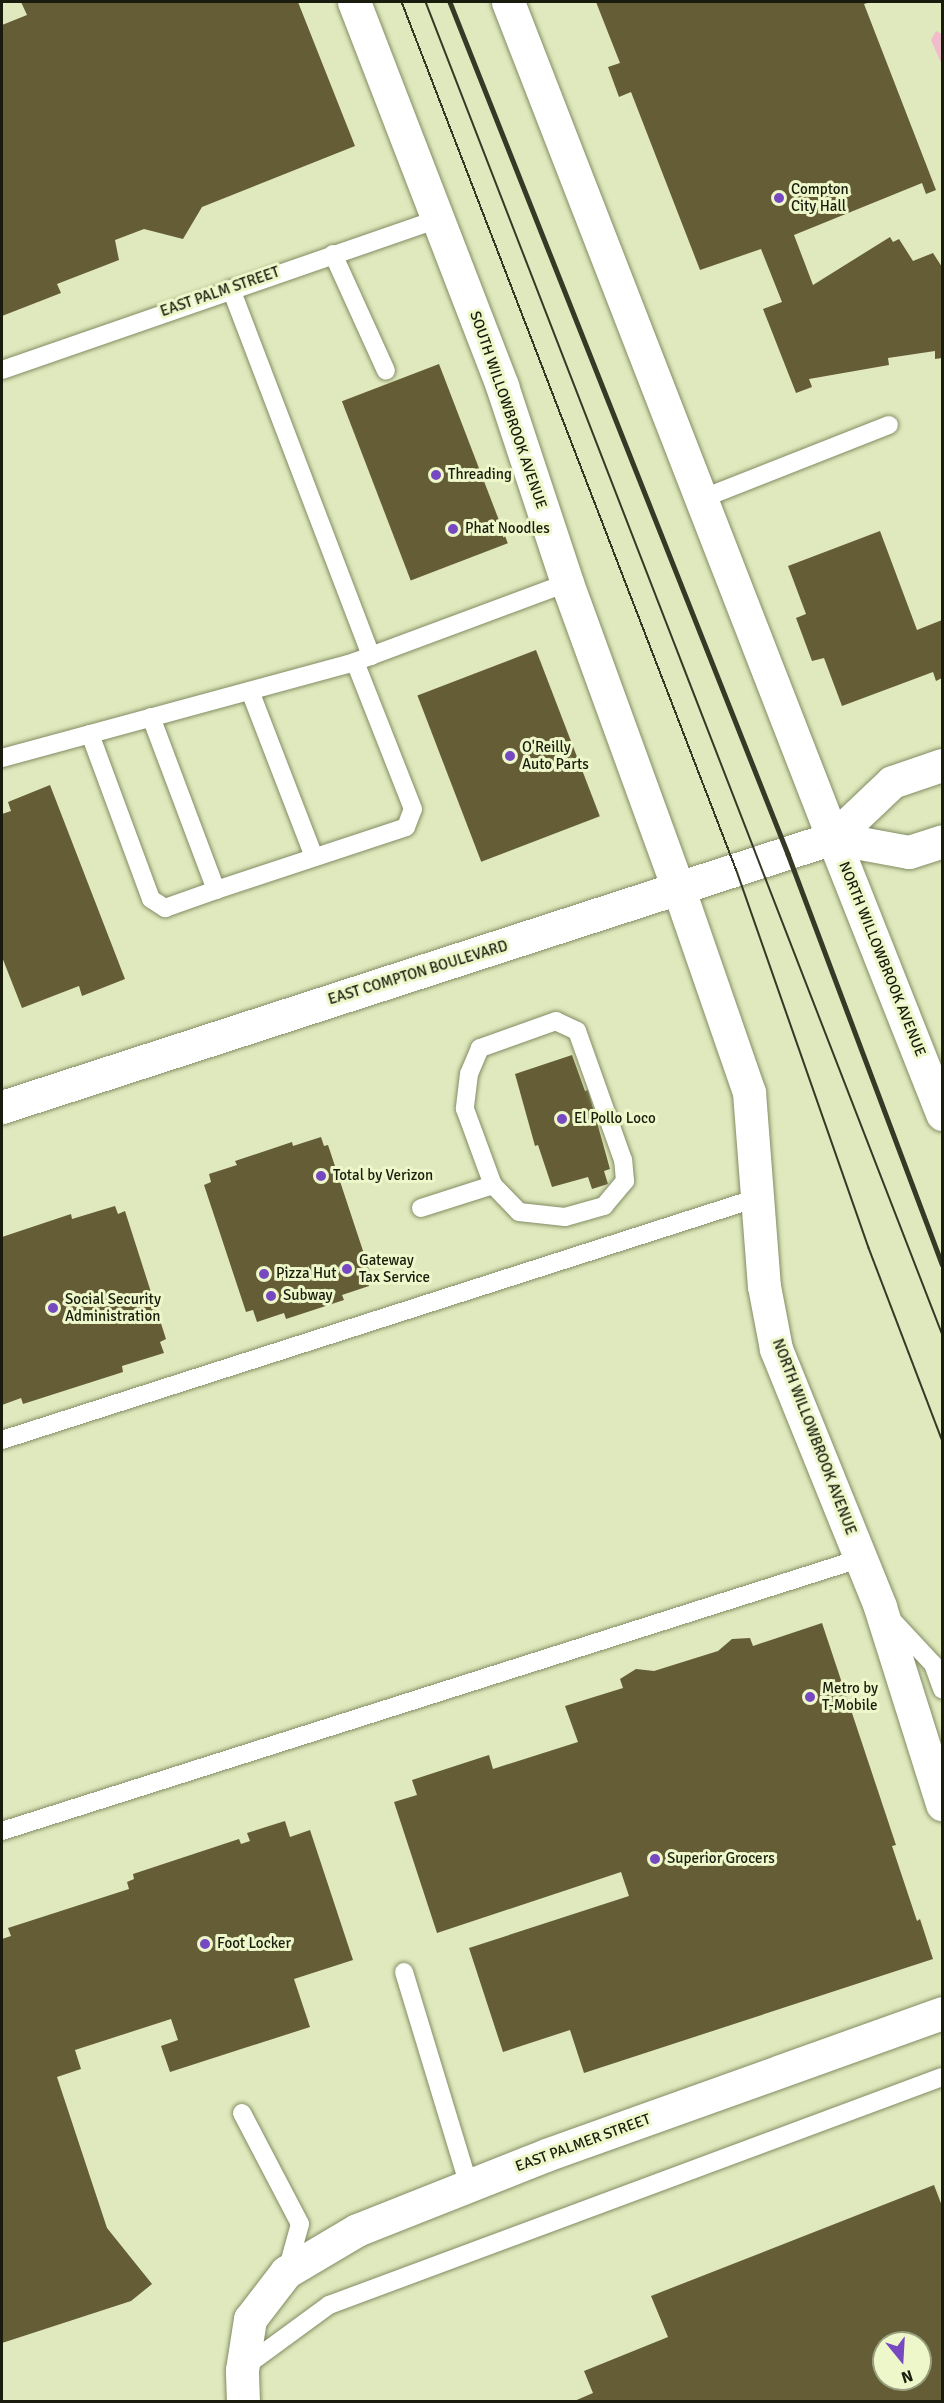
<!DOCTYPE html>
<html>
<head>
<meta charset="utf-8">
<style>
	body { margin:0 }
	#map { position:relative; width:944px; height:2403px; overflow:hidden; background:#dfe9bd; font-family:Signika,sans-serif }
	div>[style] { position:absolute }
	.green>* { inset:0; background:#f0bccc }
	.building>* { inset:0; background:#655d35; transform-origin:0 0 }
	.roads { filter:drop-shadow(0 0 2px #838c63) drop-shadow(0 0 2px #838c63) }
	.lane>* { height:18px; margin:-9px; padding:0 9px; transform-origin:9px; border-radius:9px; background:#fff }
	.street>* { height:33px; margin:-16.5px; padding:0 16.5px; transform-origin:16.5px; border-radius:16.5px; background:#fff }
	.secondary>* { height:33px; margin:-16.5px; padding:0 16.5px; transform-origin:16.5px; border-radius:16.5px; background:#fff }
	.tram>* { height:1.5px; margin:-0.75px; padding:0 0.75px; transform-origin:0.75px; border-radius:0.75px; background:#353925 }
	.rail>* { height:4.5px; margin:-2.25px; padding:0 2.25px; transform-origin:2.25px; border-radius:2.25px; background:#353925 }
	.dots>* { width:16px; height:16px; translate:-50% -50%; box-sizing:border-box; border:3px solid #edf7ca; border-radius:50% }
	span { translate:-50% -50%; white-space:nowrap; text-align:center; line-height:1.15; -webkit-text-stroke:6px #edf7ca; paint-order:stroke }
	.poi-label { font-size:15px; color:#191c0c }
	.left { translate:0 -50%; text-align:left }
	.street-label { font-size:15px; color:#191c0c }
	.frame { position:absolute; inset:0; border:3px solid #191c0c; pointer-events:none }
	.north { position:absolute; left:872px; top:2331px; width:60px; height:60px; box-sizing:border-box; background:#edf7ca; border:2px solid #989f7e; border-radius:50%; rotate:162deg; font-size:16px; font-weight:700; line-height:24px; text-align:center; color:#191c0c }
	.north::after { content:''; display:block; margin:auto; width:21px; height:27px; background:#7749c1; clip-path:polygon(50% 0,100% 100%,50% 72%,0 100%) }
</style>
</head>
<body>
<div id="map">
	<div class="green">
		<i style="clip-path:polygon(936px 31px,942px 34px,942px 65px,931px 40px)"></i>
	</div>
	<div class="building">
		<i style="clip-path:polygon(21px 2px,298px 2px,355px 146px,202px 207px,183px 239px,144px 229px,115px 240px,119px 260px,57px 284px,61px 293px,2px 316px,2px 25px,27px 15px)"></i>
		<i style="clip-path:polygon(596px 2px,870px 2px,864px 4px,936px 190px,926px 194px,922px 183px,794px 235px,813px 285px,890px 237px,893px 242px,899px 239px,913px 261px,933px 253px,942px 267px,942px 358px,935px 359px,935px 351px,888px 358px,889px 365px,809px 379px,812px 387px,796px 393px,763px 309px,782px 302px,761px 249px,700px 270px,631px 92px,619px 97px,608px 67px,620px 63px)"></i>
		<i style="left:439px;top:364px;width:192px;height:104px;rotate:69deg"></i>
		<i style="clip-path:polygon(880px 531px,917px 630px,942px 620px,942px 678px,936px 681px,933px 672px,842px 706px,824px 658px,812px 661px,796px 618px,806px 614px,788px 566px)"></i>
		<i style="left:536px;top:650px;width:178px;height:127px;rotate:69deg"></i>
		<i style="clip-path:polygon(50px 785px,125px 979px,82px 996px,79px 986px,22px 1008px,2px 957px,2px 814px,11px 811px,8px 802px)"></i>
		<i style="clip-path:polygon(572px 1055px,585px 1091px,588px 1090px,610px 1169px,604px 1171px,608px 1184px,592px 1189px,588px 1177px,552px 1187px,538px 1145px,535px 1146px,515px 1074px)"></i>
		<i style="clip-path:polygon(321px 1137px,324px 1146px,328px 1145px,371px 1275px,366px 1277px,369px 1286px,342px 1295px,344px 1300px,286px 1319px,284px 1313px,257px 1322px,253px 1310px,246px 1312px,204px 1185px,211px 1182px,209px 1174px,237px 1165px,235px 1161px,292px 1142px,293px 1146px)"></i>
		<i style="clip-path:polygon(115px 1206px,118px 1214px,125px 1211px,166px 1339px,160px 1342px,164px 1353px,122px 1366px,123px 1372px,23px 1404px,21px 1398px,2px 1405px,2px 1237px,71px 1214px,72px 1219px)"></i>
		<i style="clip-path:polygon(822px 1623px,896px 1845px,892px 1846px,917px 1921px,920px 1919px,933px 1959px,584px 2073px,570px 2030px,503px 2052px,469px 1948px,629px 1896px,621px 1872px,437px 1933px,394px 1802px,417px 1795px,412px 1780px,489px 1755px,493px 1769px,578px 1742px,565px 1706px,623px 1688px,620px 1679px,636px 1669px,654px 1671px,718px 1651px,732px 1639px,750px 1638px,753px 1646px)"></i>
		<i style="clip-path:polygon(285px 1821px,290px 1837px,310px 1830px,353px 1960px,294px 1979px,310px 2027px,170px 2072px,161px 2046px,178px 2040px,171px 2019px,75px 2050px,81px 2069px,57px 2077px,107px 2228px,152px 2284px,131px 2301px,2px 2343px,2px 1939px,11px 1936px,8px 1928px,129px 1889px,127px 1882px,134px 1879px,133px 1874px,239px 1839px,241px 1844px,250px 1841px,247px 1833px)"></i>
		<i style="clip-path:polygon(evenodd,934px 2185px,942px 2206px,942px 2402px,572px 2402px,593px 2393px,584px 2371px,668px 2337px,651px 2296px,934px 2185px,884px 2343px,920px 2343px,920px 2379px,884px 2379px,884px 2343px)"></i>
	</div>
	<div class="roads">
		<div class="lane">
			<i style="left:333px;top:254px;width:128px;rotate:65.6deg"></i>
			<i style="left:231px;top:289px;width:393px;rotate:69.1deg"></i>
			<i style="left:2px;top:370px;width:464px;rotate:-19.1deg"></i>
			<i style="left:701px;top:499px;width:202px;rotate:-21.5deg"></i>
			<i style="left:250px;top:691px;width:178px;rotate:68.9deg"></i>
			<i style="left:151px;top:717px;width:185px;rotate:69.4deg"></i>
			<i style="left:216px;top:890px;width:200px;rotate:-18.3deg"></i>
			<i style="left:406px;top:827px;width:19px;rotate:-69deg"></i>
			<i style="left:413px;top:809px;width:158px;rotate:-111.5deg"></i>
			<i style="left:90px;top:734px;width:176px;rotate:69.7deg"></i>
			<i style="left:151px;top:899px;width:17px;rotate:33deg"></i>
			<i style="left:165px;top:908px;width:54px;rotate:-19.4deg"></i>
			<i style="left:2px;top:758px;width:360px;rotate:-15.2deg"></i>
			<i style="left:349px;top:664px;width:233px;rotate:-20.4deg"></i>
			<i style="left:421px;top:1208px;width:76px;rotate:-17.7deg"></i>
			<i style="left:493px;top:1185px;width:37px;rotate:46deg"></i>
			<i style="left:519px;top:1212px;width:46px;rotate:6.2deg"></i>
			<i style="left:565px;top:1217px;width:41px;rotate:-15.8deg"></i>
			<i style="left:604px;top:1206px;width:33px;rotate:-50deg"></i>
			<i style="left:625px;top:1181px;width:21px;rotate:-95deg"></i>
			<i style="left:623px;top:1160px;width:137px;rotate:-109.6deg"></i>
			<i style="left:577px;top:1031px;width:23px;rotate:-155deg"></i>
			<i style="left:556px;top:1021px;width:81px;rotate:160.4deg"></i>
			<i style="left:480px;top:1048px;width:28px;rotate:113deg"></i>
			<i style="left:469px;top:1074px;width:35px;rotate:97deg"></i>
			<i style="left:465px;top:1109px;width:81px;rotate:69.8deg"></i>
			<i style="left:2px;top:1440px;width:793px;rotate:-17.77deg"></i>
			<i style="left:891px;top:1619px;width:62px;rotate:47deg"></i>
			<i style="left:933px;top:1664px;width:27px;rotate:70deg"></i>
			<i style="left:2px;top:1831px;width:902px;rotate:-17.61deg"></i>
			<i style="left:404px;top:1972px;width:224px;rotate:73.1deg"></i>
			<i style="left:242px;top:2113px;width:125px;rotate:62.4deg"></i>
			<i style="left:300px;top:2224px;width:49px;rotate:105.5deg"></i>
			<i style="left:243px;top:2368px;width:107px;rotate:-36.2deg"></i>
			<i style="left:329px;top:2305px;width:654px;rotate:-20.4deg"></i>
		</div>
		<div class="street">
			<i style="left:833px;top:838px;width:297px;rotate:68.4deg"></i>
			<i style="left:679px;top:890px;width:214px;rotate:70.9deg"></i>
			<i style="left:749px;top:1092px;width:195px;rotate:85.6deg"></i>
			<i style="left:764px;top:1286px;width:64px;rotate:79.2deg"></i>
			<i style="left:776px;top:1349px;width:278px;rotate:68deg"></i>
			<i style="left:880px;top:1607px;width:207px;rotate:72.5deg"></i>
			<i style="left:243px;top:2402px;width:32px;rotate:-92deg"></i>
			<i style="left:242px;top:2370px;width:52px;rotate:-81.1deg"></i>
			<i style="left:250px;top:2319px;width:59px;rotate:-52.5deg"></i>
			<i style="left:286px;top:2272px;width:82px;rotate:-30.6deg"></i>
			<i style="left:357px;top:2230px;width:203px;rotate:-21.6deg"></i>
			<i style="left:546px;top:2155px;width:421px;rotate:-19.7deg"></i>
		</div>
		<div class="secondary">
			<i style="left:354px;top:2px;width:412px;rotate:68.9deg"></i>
			<i style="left:502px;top:386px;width:207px;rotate:71.7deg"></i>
			<i style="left:567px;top:583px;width:327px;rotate:70deg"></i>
			<i style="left:508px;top:2px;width:897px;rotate:68.76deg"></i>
			<i style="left:833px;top:838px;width:77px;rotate:10.4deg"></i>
			<i style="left:909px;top:852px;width:35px;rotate:-18deg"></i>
			<i style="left:2px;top:1107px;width:873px;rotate:-17.94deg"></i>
			<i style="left:833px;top:838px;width:81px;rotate:-43.5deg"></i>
			<i style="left:892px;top:782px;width:53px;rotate:-18.8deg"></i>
		</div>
	</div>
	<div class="tram">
		<i style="left:402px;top:2px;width:931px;rotate:68.92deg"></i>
		<i style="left:737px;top:871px;width:399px;rotate:70.7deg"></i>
		<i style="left:869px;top:1248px;width:204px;rotate:69.1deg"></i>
		<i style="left:426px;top:2px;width:1428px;rotate:68.81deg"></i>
	</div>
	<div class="rail">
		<i style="left:450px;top:2px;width:917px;rotate:68.36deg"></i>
		<i style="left:788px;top:854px;width:438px;rotate:69.4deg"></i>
	</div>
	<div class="dots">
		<i style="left:779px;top:198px;background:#7749c1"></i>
		<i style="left:436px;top:475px;background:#7749c1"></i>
		<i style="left:453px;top:529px;background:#7749c1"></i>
		<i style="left:510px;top:756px;background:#7749c1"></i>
		<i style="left:562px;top:1119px;background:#7749c1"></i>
		<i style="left:321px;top:1176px;background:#7749c1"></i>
		<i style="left:347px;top:1269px;background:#7749c1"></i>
		<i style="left:264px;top:1274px;background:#7749c1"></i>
		<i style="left:271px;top:1296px;background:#7749c1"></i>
		<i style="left:53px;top:1308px;background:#7749c1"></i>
		<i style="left:810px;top:1697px;background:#7749c1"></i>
		<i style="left:655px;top:1859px;background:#7749c1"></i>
		<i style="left:205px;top:1944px;background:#7749c1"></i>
	</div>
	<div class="poi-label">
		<span class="left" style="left:791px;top:198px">Compton<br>City Hall</span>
		<span class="left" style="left:448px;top:475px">Threading</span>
		<span class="left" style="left:465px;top:529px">Phat Noodles</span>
		<span class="left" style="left:522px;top:756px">O'Reilly<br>Auto Parts</span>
		<span class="left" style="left:574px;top:1119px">El Pollo Loco</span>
		<span class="left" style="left:333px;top:1176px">Total by Verizon</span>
		<span class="left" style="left:359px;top:1269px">Gateway<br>Tax Service</span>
		<span class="left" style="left:276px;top:1274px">Pizza Hut</span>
		<span class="left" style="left:283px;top:1296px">Subway</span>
		<span class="left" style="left:65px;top:1308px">Social Security<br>Administration</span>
		<span class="left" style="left:822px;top:1697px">Metro by<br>T-Mobile</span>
		<span class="left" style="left:667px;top:1859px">Superior Grocers</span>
		<span class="left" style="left:217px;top:1944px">Foot Locker</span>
	</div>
	<div class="street-label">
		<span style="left:220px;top:292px;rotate:-19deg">EAST PALM STREET</span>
		<span style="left:508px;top:410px;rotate:71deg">SOUTH WILLOWBROOK AVENUE</span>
		<span style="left:882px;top:959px;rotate:68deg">NORTH WILLOWBROOK AVENUE</span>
		<span style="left:418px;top:973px;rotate:-17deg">EAST COMPTON BOULEVARD</span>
		<span style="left:814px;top:1437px;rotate:69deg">NORTH WILLOWBROOK AVENUE</span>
		<span style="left:583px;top:2143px;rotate:-20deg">EAST PALMER STREET</span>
	</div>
	<div class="frame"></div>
	<div class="north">N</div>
</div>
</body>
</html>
